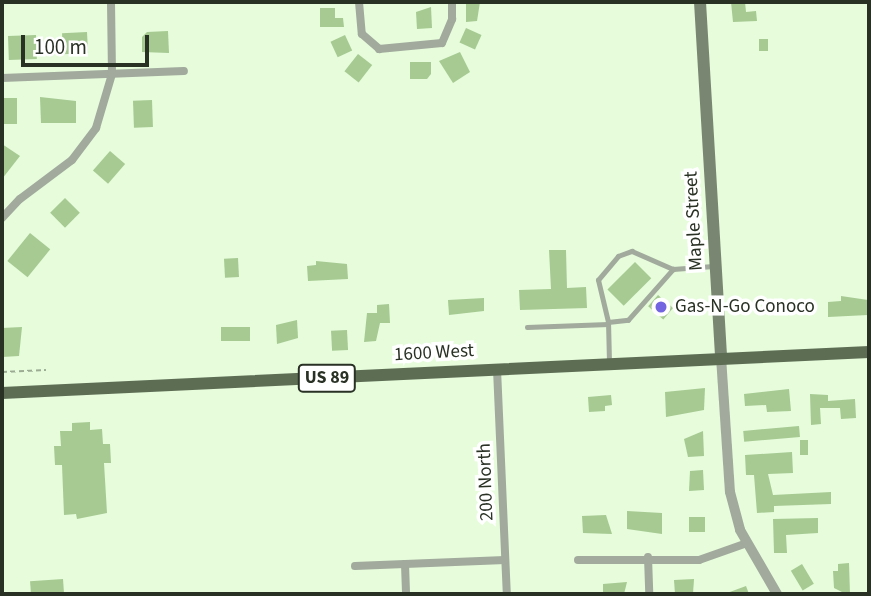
<!DOCTYPE html>
<html>
<head>
<meta charset="utf-8">
<style>
	body { margin:0 }
	#map { position:relative; width:871px; height:596px; overflow:hidden; background:#e6fcdb; font-family:"Source Sans 3",sans-serif }
	div>[style] { position:absolute }
	.building>* { inset:0; background:#a6ca92; transform-origin:0 0 }
	.path>* { height:2px; margin-top:-1px; transform-origin:0; background:repeating-linear-gradient(90deg,#9bac93 0 5px,transparent 0 8.5px) }
	.service>* { height:4.5px; margin:-2.25px; padding:0 2.25px; transform-origin:2.25px; border-radius:2.25px; background:#a1aa9c }
	.minor>* { height:8px; margin:-4px; padding:0 4px; transform-origin:4px; border-radius:4px; background:#a1aa9c }
	.tertiary>* { height:10px; margin:-5px; padding:0 5px; transform-origin:5px; border-radius:5px; background:#a1aa9c }
	.secondary>* { height:12px; margin:-6px; padding:0 6px; transform-origin:6px; border-radius:6px; background:#798672 }
	.primary>* { height:12px; margin:-6px; padding:0 6px; transform-origin:6px; border-radius:6px; background:#5d6d54 }
	.dots>* { width:19px; height:19px; translate:-50% -50%; box-sizing:border-box; border:4px solid #fff; border-radius:50% }
	span { translate:-50% -50%; white-space:nowrap; text-align:center; line-height:1.15; -webkit-text-stroke:7px #fff; paint-order:stroke }
	.shield-label span { padding:2px 5px; background:#fff; border:2px solid; border-radius:5px; -webkit-text-stroke-width:0 }
	.shield-label { font-size:18px; color:#293124; font-weight:700 }
	.street-label { font-size:19px; color:#293124 }
	.poi-label { font-size:19px; color:#293124 }
	.left { translate:0 -50%; text-align:left }
	.frame { position:absolute; inset:0; border:4px solid #293124; pointer-events:none }
	.scale { position:absolute; left:21px; top:35px; width:128px; height:32px; box-sizing:border-box; border:4px solid #293124; border-top:0; padding-left:9px; font-size:21px; line-height:24px; white-space:nowrap; color:#293124; -webkit-text-stroke:5px #fff; paint-order:stroke }
</style>
</head>
<body>
<div id="map">
	<div class="building">
		<i style="clip-path:polygon(466px 2px,480px 2px,477px 21px,466px 22px)"></i>
		<i style="clip-path:polygon(731px 2px,745px 2px,746px 12px,756px 11px,757px 21px,733px 22px)"></i>
		<i style="clip-path:polygon(431px 7px,432px 28px,417px 29px,416px 12px)"></i>
		<i style="clip-path:polygon(320px 8px,335px 8px,335px 18px,343px 18px,344px 27px,320px 27px)"></i>
		<i style="left:466px;top:28px;width:17px;height:16px;rotate:24deg"></i>
		<i style="clip-path:polygon(168px 31px,169px 53px,142px 52px,142px 37px,147px 32px)"></i>
		<i style="left:87px;top:32px;width:21px;height:25px;rotate:87deg"></i>
		<i style="left:36px;top:35px;width:24px;height:28px;rotate:88deg"></i>
		<i style="left:345px;top:35px;width:17px;height:16px;rotate:65deg"></i>
		<i style="left:759px;top:39px;width:9px;height:12px"></i>
		<i style="clip-path:polygon(460px 52px,470px 72px,453px 83px,439px 61px)"></i>
		<i style="left:358px;top:54px;width:18px;height:22px;rotate:38deg"></i>
		<i style="clip-path:polygon(410px 62px,431px 62px,431px 74px,427px 79px,410px 79px)"></i>
		<i style="clip-path:polygon(40px 97px,76px 101px,76px 123px,41px 123px)"></i>
		<i style="left:17px;top:98px;width:26px;height:15px;rotate:90deg"></i>
		<i style="left:152px;top:100px;width:27px;height:19px;rotate:88deg"></i>
		<i style="clip-path:polygon(2px 144px,20px 156px,2px 179px)"></i>
		<i style="left:110px;top:151px;width:20px;height:26px;rotate:41deg"></i>
		<i style="left:65px;top:198px;width:21px;height:21px;rotate:45deg"></i>
		<i style="left:30px;top:233px;width:26px;height:36px;rotate:39deg"></i>
		<i style="clip-path:polygon(549px 250px,566px 250px,567px 288px,586px 287px,587px 308px,520px 310px,519px 290px,551px 289px)"></i>
		<i style="left:238px;top:258px;width:19px;height:14px;rotate:87deg"></i>
		<i style="clip-path:polygon(316px 261px,347px 264px,348px 279px,308px 281px,307px 266px,316px 265px)"></i>
		<i style="left:635px;top:262px;width:23px;height:39px;rotate:45deg"></i>
		<i style="left:658px;top:295px;width:20px;height:15px;rotate:41deg"></i>
		<i style="clip-path:polygon(841px 296px,868px 300px,868px 315px,828px 317px,828px 302px,841px 301px)"></i>
		<i style="clip-path:polygon(484px 298px,484px 311px,449px 315px,448px 300px)"></i>
		<i style="clip-path:polygon(389px 304px,390px 323px,380px 323px,376px 341px,364px 342px,367px 313px,377px 313px,377px 305px)"></i>
		<i style="clip-path:polygon(297px 320px,298px 338px,277px 344px,276px 325px)"></i>
		<i style="clip-path:polygon(22px 327px,19px 356px,2px 357px,2px 328px)"></i>
		<i style="left:221px;top:327px;width:29px;height:14px"></i>
		<i style="left:347px;top:330px;width:20px;height:16px;rotate:87deg"></i>
		<i style="clip-path:polygon(705px 388px,704px 410px,666px 417px,665px 392px)"></i>
		<i style="clip-path:polygon(789px 389px,791px 411px,767px 412px,766px 405px,745px 406px,744px 394px)"></i>
		<i style="clip-path:polygon(810px 394px,828px 395px,828px 401px,855px 399px,856px 418px,841px 419px,840px 408px,820px 408px,821px 424px,811px 425px)"></i>
		<i style="clip-path:polygon(611px 395px,612px 405px,605px 406px,605px 411px,589px 412px,588px 397px)"></i>
		<i style="clip-path:polygon(90px 422px,90px 430px,102px 429px,103px 444px,110px 444px,111px 463px,104px 463px,107px 513px,77px 519px,76px 514px,64px 515px,62px 465px,55px 465px,54px 446px,61px 446px,60px 431px,72px 431px,72px 423px)"></i>
		<i style="left:799px;top:426px;width:11px;height:56px;rotate:85deg"></i>
		<i style="clip-path:polygon(703px 431px,704px 456px,688px 457px,684px 439px)"></i>
		<i style="left:800px;top:440px;width:8px;height:15px"></i>
		<i style="clip-path:polygon(792px 452px,793px 473px,768px 474px,773px 495px,831px 492px,831px 504px,774px 506px,774px 512px,757px 513px,754px 475px,746px 475px,745px 455px)"></i>
		<i style="clip-path:polygon(703px 470px,704px 490px,689px 491px,690px 471px)"></i>
		<i style="clip-path:polygon(627px 511px,662px 513px,662px 534px,627px 529px)"></i>
		<i style="clip-path:polygon(606px 515px,612px 534px,583px 533px,582px 516px)"></i>
		<i style="left:689px;top:517px;width:16px;height:15px"></i>
		<i style="clip-path:polygon(818px 518px,818px 533px,786px 535px,787px 553px,774px 553px,773px 519px)"></i>
		<i style="clip-path:polygon(849px 563px,850px 594px,846px 594px,834px 588px,833px 571px,838px 571px,838px 564px)"></i>
		<i style="left:802px;top:564px;width:23px;height:13px;rotate:59deg"></i>
		<i style="left:63px;top:579px;width:13px;height:33px;rotate:86deg"></i>
		<i style="clip-path:polygon(694px 579px,693px 594px,675px 594px,674px 580px)"></i>
		<i style="clip-path:polygon(627px 582px,624px 594px,603px 594px,603px 584px)"></i>
		<i style="clip-path:polygon(746px 586px,749px 594px,727px 594px,727px 593px)"></i>
	</div>
	<div class="path">
		<i style="left:2px;top:372px;width:44px;rotate:-2.6deg"></i>
	</div>
	<div class="service">
		<i style="left:608px;top:322px;width:20px;rotate:-6deg"></i>
		<i style="left:628px;top:320px;width:68px;rotate:-48.6deg"></i>
		<i style="left:527px;top:327px;width:81px;rotate:-2.1deg"></i>
		<i style="left:609px;top:362px;width:40px;rotate:-91.4deg"></i>
		<i style="left:608px;top:322px;width:43px;rotate:-103.4deg"></i>
		<i style="left:598px;top:280px;width:31px;rotate:-50deg"></i>
		<i style="left:618px;top:256px;width:15px;rotate:-20deg"></i>
		<i style="left:632px;top:251px;width:45px;rotate:23.7deg"></i>
		<i style="left:673px;top:269px;width:40px;rotate:-4.3deg"></i>
	</div>
	<div class="minor">
		<i style="left:359px;top:2px;width:32px;rotate:85deg"></i>
		<i style="left:362px;top:34px;width:23px;rotate:41deg"></i>
		<i style="left:379px;top:49px;width:63px;rotate:-5.4deg"></i>
		<i style="left:442px;top:43px;width:26px;rotate:-67deg"></i>
		<i style="left:452px;top:19px;width:17px;rotate:-90deg"></i>
		<i style="left:2px;top:78px;width:182px;rotate:-2.2deg"></i>
		<i style="left:2px;top:218px;width:26px;rotate:-47deg"></i>
		<i style="left:20px;top:199px;width:65px;rotate:-36.9deg"></i>
		<i style="left:72px;top:160px;width:40px;rotate:-53deg"></i>
		<i style="left:96px;top:128px;width:56px;rotate:-73.5deg"></i>
		<i style="left:112px;top:74px;width:72px;rotate:-90.8deg"></i>
		<i style="left:497px;top:369px;width:225px;rotate:87.5deg"></i>
		<i style="left:648px;top:557px;width:37px;rotate:88deg"></i>
		<i style="left:578px;top:560px;width:121px"></i>
		<i style="left:699px;top:560px;width:51px;rotate:-19.5deg"></i>
		<i style="left:405px;top:564px;width:30px;rotate:88deg"></i>
		<i style="left:355px;top:566px;width:150px;rotate:-2.3deg"></i>
	</div>
	<div class="tertiary">
		<i style="left:721px;top:357px;width:135px;rotate:86.2deg"></i>
		<i style="left:730px;top:492px;width:39px;rotate:75deg"></i>
		<i style="left:740px;top:530px;width:74px;rotate:60deg"></i>
	</div>
	<div class="secondary">
		<i style="left:700px;top:2px;width:356px;rotate:86.6deg"></i>
	</div>
	<div class="primary">
		<i style="left:2px;top:393px;width:868px;rotate:-2.71deg"></i>
	</div>
	<div class="dots">
		<i style="left:661px;top:307px;background:#7365e0"></i>
	</div>
	<div class="shield-label">
		<span style="left:327px;top:378px">US 89</span>
	</div>
	<div class="street-label">
		<span style="left:694px;top:221px;rotate:-93deg">Maple Street</span>
		<span style="left:434px;top:353px;rotate:-3deg">1600 West</span>
		<span style="left:486px;top:482px;rotate:-92deg">200 North</span>
	</div>
	<div class="poi-label">
		<span class="left" style="left:675px;top:307px">Gas-N-Go Conoco</span>
	</div>
	<div class="frame"></div>
	<div class="scale">100 m</div>
</div>
</body>
</html>
